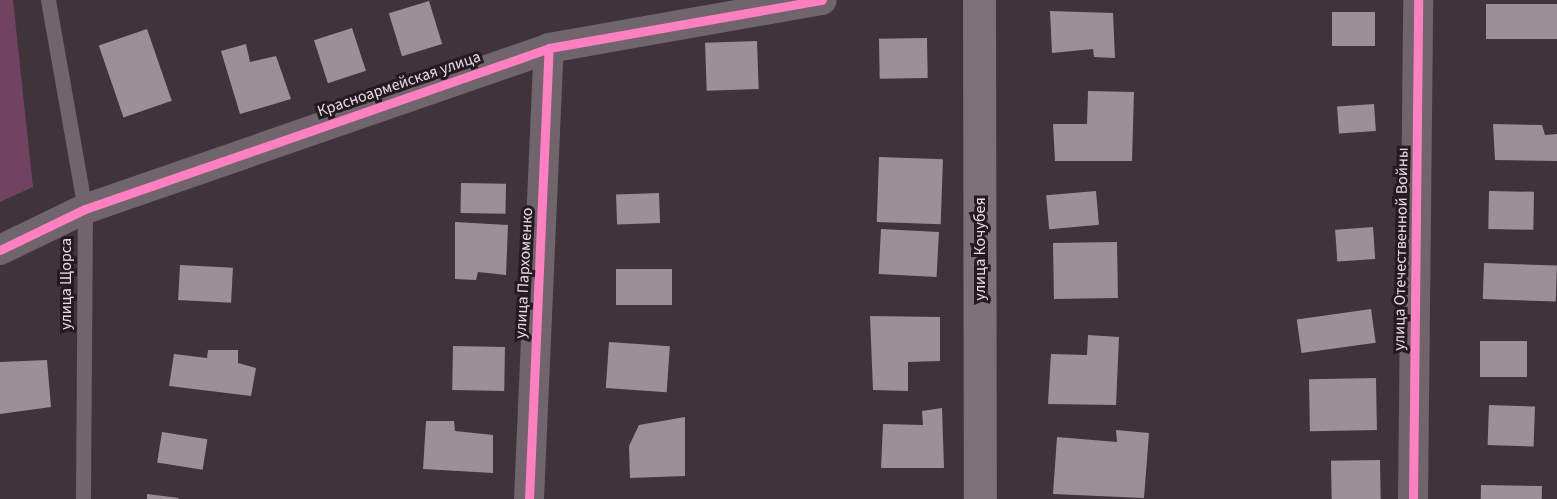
<!DOCTYPE html>
<html>
<head>
<meta charset="utf-8">
<style>
	body { margin:0 }
	#map { position:relative; width:1557px; height:499px; overflow:hidden; background:#3e343a; font-family:"Source Sans 3",sans-serif }
	div>[style] { position:absolute }
	.green>* { inset:0; background:#714361 }
	.building>* { inset:0; background:#9d8f97; transform-origin:0 0 }
	.lane>* { height:15px; margin:-7.5px; padding:0 7.5px; transform-origin:7.5px; border-radius:7.5px; background:#70656c }
	.street>* { height:30px; margin:-15px; padding:0 15px; transform-origin:15px; border-radius:15px; background:#70656c }
	.secondary>* { height:33px; margin:-16.5px; padding:0 16.5px; transform-origin:16.5px; border-radius:16.5px; background:#7d7078 }
	.cycleway>* { height:9px; margin:-4.5px; padding:0 4.5px; transform-origin:4.5px; border-radius:4.5px; background:#ff80c0 }
	span { translate:-50% -50%; white-space:nowrap; text-align:center; line-height:1.15; -webkit-text-stroke:6px #231b20; paint-order:stroke }
	.street-label { font-size:16px; color:#e8dce3 }
</style>
</head>
<body>
<div id="map">
	<div class="green">
		<i style="clip-path:polygon(0 0,13px 0,33px 187px,0 202px)"></i>
	</div>
	<div class="building">
		<i style="left:429px;top:1px;width:45px;height:42px;rotate:73deg"></i>
		<i style="left:1486px;top:4px;width:71px;height:35px"></i>
		<i style="clip-path:polygon(1050px 11px,1113px 13px,1115px 58px,1094px 57px,1093px 49px,1052px 53px)"></i>
		<i style="left:1332px;top:12px;width:43px;height:34px"></i>
		<i style="left:352px;top:28px;width:45px;height:40px;rotate:72deg"></i>
		<i style="left:147px;top:29px;width:76px;height:51px;rotate:71deg"></i>
		<i style="left:927px;top:38px;width:40px;height:48px;rotate:89deg"></i>
		<i style="left:757px;top:41px;width:48px;height:52px;rotate:88deg"></i>
		<i style="clip-path:polygon(246px 44px,250px 62px,276px 56px,291px 99px,240px 114px,221px 51px)"></i>
		<i style="clip-path:polygon(1088px 91px,1134px 92px,1132px 161px,1055px 161px,1053px 124px,1087px 124px)"></i>
		<i style="left:1374px;top:104px;width:27px;height:37px;rotate:86deg"></i>
		<i style="clip-path:polygon(1493px 124px,1542px 125px,1545px 135px,1557px 134px,1557px 161px,1495px 160px)"></i>
		<i style="left:879px;top:157px;width:64px;height:65px;rotate:2deg"></i>
		<i style="left:461px;top:183px;width:45px;height:30px;rotate:1deg"></i>
		<i style="left:1096px;top:191px;width:34px;height:50px;rotate:85deg"></i>
		<i style="left:1489px;top:191px;width:45px;height:38px;rotate:1deg"></i>
		<i style="left:659px;top:193px;width:30px;height:43px;rotate:88deg"></i>
		<i style="clip-path:polygon(455px 222px,508px 225px,506px 275px,478px 272px,476px 280px,455px 279px)"></i>
		<i style="left:1373px;top:227px;width:32px;height:38px;rotate:86deg"></i>
		<i style="left:881px;top:229px;width:58px;height:45px;rotate:3deg"></i>
		<i style="left:1117px;top:242px;width:56px;height:64px;rotate:89deg"></i>
		<i style="left:1484px;top:263px;width:73px;height:36px;rotate:2deg"></i>
		<i style="left:180px;top:265px;width:53px;height:35px;rotate:3deg"></i>
		<i style="left:616px;top:269px;width:56px;height:36px"></i>
		<i style="left:1371px;top:309px;width:34px;height:75px;rotate:82deg"></i>
		<i style="clip-path:polygon(870px 316px,940px 317px,940px 361px,908px 362px,908px 391px,873px 390px)"></i>
		<i style="clip-path:polygon(1088px 335px,1119px 337px,1116px 405px,1048px 404px,1051px 354px,1087px 355px)"></i>
		<i style="left:1480px;top:341px;width:47px;height:36px"></i>
		<i style="left:609px;top:342px;width:61px;height:46px;rotate:4deg"></i>
		<i style="left:453px;top:346px;width:52px;height:44px;rotate:1deg"></i>
		<i style="clip-path:polygon(208px 350px,238px 350px,238px 363px,256px 368px,251px 396px,169px 386px,174px 354px,207px 358px)"></i>
		<i style="clip-path:polygon(47px 360px,51px 407px,0 414px,0 362px)"></i>
		<i style="left:1376px;top:378px;width:52px;height:67px;rotate:89deg"></i>
		<i style="left:1489px;top:405px;width:46px;height:40px;rotate:2deg"></i>
		<i style="clip-path:polygon(942px 408px,944px 468px,881px 468px,883px 424px,923px 425px,922px 411px)"></i>
		<i style="clip-path:polygon(685px 417px,685px 476px,630px 478px,629px 446px,639px 425px)"></i>
		<i style="clip-path:polygon(426px 421px,454px 421px,455px 431px,493px 435px,493px 473px,423px 469px)"></i>
		<i style="clip-path:polygon(1116px 430px,1149px 433px,1144px 498px,1053px 494px,1057px 437px,1117px 442px)"></i>
		<i style="left:162px;top:432px;width:46px;height:31px;rotate:9deg"></i>
		<i style="left:1380px;top:460px;width:39px;height:49px;rotate:89deg"></i>
		<i style="left:1481px;top:485px;width:61px;height:14px;rotate:1deg"></i>
		<i style="clip-path:polygon(147px 494px,179px 498px,178px 499px,147px 499px)"></i>
	</div>
	<div class="lane">
		<i style="left:48px;top:0;width:212px;rotate:80deg"></i>
		<i style="left:85px;top:209px;width:290px;rotate:90.4deg"></i>
	</div>
	<div class="street">
		<i style="left:0;top:250px;width:94px;rotate:-25.8deg"></i>
		<i style="left:85px;top:209px;width:491px;rotate:-19.1deg"></i>
		<i style="left:549px;top:48px;width:277px;rotate:-10deg"></i>
		<i style="left:529px;top:499px;width:451px;rotate:-87.5deg"></i>
		<i style="left:1413px;top:499px;width:499px;rotate:-89.4deg"></i>
	</div>
	<div class="secondary">
		<i style="left:979px;top:0;width:499px;rotate:89.9deg"></i>
	</div>
	<div class="cycleway">
		<i style="left:0;top:250px;width:94px;rotate:-25.8deg"></i>
		<i style="left:85px;top:209px;width:491px;rotate:-19.1deg"></i>
		<i style="left:549px;top:48px;width:277px;rotate:-10deg"></i>
		<i style="left:529px;top:499px;width:451px;rotate:-87.5deg"></i>
		<i style="left:1413px;top:499px;width:499px;rotate:-89.4deg"></i>
	</div>
	<div class="street-label">
		<span style="left:399px;top:84px;rotate:-19deg">Красноармейская улица</span>
		<span style="left:980px;top:249px;rotate:-90deg">улица Кочубея</span>
		<span style="left:1401px;top:249px;rotate:-89deg">улица Отечественной Войны</span>
		<span style="left:524px;top:273px;rotate:-87deg">улица Пархоменко</span>
		<span style="left:66px;top:284px;rotate:-90deg">улица Щорса</span>
	</div>
</div>
</body>
</html>
